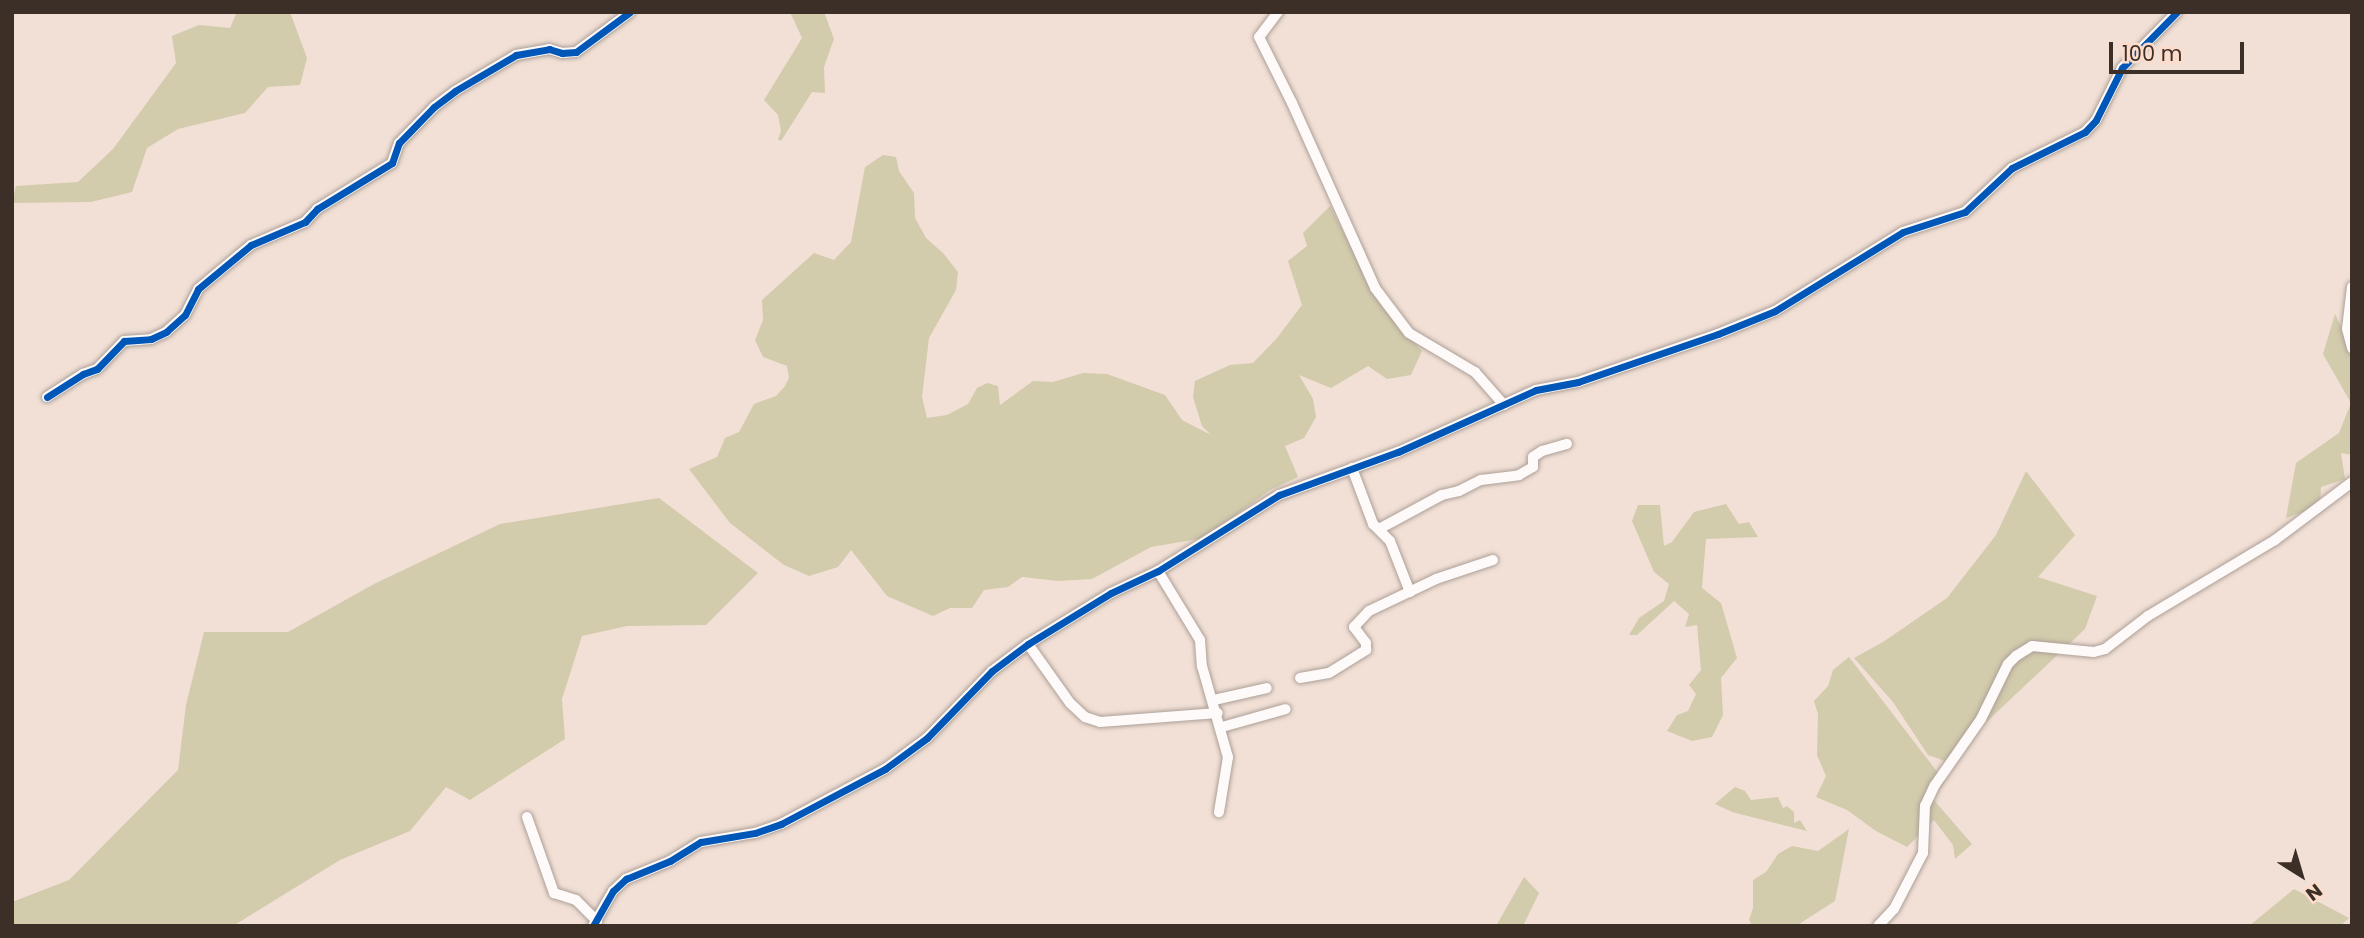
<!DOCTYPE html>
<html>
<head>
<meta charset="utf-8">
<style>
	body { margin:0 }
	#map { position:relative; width:2364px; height:938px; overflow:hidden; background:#f2e0d6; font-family:Poppins,sans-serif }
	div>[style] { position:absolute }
	.green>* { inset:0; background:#d2cbac }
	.roads { filter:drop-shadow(0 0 2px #ada098) drop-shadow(0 0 2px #ada098) }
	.minor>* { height:10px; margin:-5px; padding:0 5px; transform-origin:5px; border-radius:5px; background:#fdfaf9 }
	.cycleway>* { height:7px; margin:-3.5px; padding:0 3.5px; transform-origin:3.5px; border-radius:3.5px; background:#0057b8 }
	span { translate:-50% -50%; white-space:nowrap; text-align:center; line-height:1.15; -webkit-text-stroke:5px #fddccb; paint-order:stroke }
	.frame { position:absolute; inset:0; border:14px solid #3c2f28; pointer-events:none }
	.north { position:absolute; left:2266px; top:840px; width:70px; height:70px; -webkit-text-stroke:5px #fddccb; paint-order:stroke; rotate:143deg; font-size:19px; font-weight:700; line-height:28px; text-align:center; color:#3c2f28 }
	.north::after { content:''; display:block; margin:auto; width:24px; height:32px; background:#3c2f28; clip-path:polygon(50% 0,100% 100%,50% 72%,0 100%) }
	.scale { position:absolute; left:2109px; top:42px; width:135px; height:32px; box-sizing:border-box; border:4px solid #3c2f28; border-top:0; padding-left:9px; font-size:21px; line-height:24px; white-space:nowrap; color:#3c2f28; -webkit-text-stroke:5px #fddccb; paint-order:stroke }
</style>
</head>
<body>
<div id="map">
	<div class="green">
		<i style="clip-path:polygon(237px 12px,290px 12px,307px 58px,300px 85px,268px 87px,245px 113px,178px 129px,147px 148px,132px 192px,91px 202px,12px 203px,16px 186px,78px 182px,113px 149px,176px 63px,172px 36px,199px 25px,230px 28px)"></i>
		<i style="clip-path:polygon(790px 12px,824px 12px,834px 39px,824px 67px,825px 93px,812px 92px,781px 141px,778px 139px,781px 131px,778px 115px,764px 100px,802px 38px)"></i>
		<i style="clip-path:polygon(883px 155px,896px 157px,899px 171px,914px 193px,915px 218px,926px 238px,943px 253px,958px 272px,956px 290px,929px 338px,922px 397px,927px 418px,947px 415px,968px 404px,977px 388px,987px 383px,998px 386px,1000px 405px,1033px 381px,1053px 382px,1083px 373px,1107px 374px,1165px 395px,1182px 420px,1211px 435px,1202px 426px,1193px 397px,1195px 381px,1230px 365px,1253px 363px,1277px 338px,1302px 305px,1288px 261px,1307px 246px,1303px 233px,1330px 206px,1383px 308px,1422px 351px,1411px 375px,1387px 379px,1368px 366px,1331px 388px,1299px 375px,1313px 399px,1316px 417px,1304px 438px,1285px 446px,1298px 477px,1270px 490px,1204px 538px,1151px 547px,1092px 579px,1058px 581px,1022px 577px,1008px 587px,984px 590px,972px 608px,950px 608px,933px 616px,887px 596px,851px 550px,838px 567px,809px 576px,784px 565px,730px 523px,689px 469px,717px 457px,725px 438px,739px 432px,754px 404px,776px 396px,785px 386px,789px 378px,787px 366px,763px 357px,755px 340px,763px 320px,762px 300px,814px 253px,834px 260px,851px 242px,865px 167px)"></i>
		<i style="clip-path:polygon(2335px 314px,2352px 349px,2352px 455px,2341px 453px,2345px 479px,2321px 487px,2320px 506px,2286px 518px,2296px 463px,2339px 433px,2351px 403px,2323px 354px)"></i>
		<i style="clip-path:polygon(2026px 471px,2075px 535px,2038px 577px,2097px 596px,2085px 629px,1945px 761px,1928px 755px,1893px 702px,1854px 658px,1883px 642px,1947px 598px,1996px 535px)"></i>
		<i style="clip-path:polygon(659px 498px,758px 573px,706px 625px,627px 626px,582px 636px,562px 699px,565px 739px,470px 800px,446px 787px,410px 831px,340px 860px,233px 926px,12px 926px,12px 902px,69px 880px,178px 770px,186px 705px,204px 632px,288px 632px,374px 584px,500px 524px)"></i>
		<i style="clip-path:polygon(1726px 504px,1739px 524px,1749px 522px,1758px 537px,1706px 539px,1702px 588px,1721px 603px,1737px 658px,1721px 678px,1723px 715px,1712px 737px,1692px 741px,1667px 731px,1677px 715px,1688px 711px,1696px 694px,1689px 685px,1701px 670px,1697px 625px,1685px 627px,1689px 614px,1674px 601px,1637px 635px,1629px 635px,1639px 618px,1664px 601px,1669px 584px,1654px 572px,1632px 521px,1638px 505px,1660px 505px,1664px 546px,1672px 542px,1694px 512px)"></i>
		<i style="clip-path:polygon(1849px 657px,1945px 782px,1932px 798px,1972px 844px,1955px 859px,1953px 845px,1934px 820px,1907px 847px,1876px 831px,1847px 810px,1816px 797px,1826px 776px,1817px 755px,1818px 714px,1814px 701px,1828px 686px,1833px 670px)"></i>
		<i style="clip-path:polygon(1735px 787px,1745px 791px,1751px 800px,1778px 797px,1783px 808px,1787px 806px,1794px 812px,1794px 823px,1800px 820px,1807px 831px,1732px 812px,1715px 804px)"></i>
		<i style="clip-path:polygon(1849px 829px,1835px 901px,1796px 926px,1753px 926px,1749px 920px,1753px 908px,1753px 880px,1766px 872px,1778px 854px,1792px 846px,1818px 851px)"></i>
		<i style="clip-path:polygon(1524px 877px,1539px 893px,1523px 926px,1496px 926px)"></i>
		<i style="clip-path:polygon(2294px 889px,2349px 918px,2340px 926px,2249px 926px)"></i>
	</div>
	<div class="roads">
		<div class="minor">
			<i style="left:1278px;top:12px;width:31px;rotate:127deg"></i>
			<i style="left:1259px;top:37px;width:74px;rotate:63.4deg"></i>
			<i style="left:1292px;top:103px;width:203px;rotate:65.8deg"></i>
			<i style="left:1375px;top:288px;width:56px;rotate:52.9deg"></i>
			<i style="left:1409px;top:333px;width:77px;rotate:30.6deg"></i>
			<i style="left:1475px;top:372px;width:44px;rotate:48.7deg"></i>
			<i style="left:2352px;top:287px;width:42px;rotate:96.8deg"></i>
			<i style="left:2347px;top:329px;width:20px;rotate:75deg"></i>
			<i style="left:47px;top:397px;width:43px;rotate:-32.6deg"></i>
			<i style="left:83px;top:374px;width:15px;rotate:-20deg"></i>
			<i style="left:97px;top:369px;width:39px;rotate:-46deg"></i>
			<i style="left:124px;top:341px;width:27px;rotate:-4deg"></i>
			<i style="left:151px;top:339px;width:17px;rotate:-25deg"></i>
			<i style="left:166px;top:332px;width:25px;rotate:-42deg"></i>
			<i style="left:185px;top:315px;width:29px;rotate:-63deg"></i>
			<i style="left:198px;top:289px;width:69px;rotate:-39.7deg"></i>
			<i style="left:251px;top:245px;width:59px;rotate:-23.1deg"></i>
			<i style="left:305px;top:222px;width:18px;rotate:-47deg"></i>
			<i style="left:317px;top:209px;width:88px;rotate:-31.5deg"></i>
			<i style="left:392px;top:163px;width:21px;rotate:-71deg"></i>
			<i style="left:399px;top:143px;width:50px;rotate:-45.8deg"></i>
			<i style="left:434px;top:107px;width:26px;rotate:-37deg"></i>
			<i style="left:455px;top:91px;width:71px;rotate:-30.5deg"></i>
			<i style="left:516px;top:55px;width:34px;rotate:-10deg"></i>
			<i style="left:549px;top:49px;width:14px;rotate:17deg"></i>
			<i style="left:562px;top:53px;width:14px;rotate:-4deg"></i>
			<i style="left:576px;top:52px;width:67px;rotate:-36.5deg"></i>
			<i style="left:1352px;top:468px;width:60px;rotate:69.4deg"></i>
			<i style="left:1373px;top:524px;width:24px;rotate:45deg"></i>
			<i style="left:1390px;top:541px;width:55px;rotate:68.6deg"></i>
			<i style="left:1379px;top:529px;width:72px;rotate:-28.4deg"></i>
			<i style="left:1442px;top:495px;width:17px;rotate:-13deg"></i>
			<i style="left:1459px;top:491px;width:25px;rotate:-27deg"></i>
			<i style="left:1481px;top:480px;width:38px;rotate:-7deg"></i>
			<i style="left:1519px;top:475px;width:16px;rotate:-30deg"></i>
			<i style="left:1533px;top:467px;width:10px;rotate:-90deg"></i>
			<i style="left:1533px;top:457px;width:11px;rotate:-34deg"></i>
			<i style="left:1542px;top:451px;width:26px;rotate:-16deg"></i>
			<i style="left:1158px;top:571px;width:81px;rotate:58.7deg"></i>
			<i style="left:1200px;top:640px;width:26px;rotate:86deg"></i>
			<i style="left:1202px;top:666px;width:95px;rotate:74.1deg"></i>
			<i style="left:1228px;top:757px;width:56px;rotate:99.3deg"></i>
			<i style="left:1028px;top:644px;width:72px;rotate:54.6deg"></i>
			<i style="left:1070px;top:703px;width:21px;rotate:43deg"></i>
			<i style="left:1085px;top:717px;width:16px;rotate:18deg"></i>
			<i style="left:1100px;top:722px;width:118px;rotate:-4.4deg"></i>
			<i style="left:1300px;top:678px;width:29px;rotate:-10deg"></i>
			<i style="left:1329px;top:673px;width:44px;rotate:-31.9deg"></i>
			<i style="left:1366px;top:650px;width:7px;rotate:-90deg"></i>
			<i style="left:1366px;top:643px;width:20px;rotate:-127deg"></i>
			<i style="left:1354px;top:627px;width:22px;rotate:-47deg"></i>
			<i style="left:1369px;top:611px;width:74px;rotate:-25.5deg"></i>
			<i style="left:1436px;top:579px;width:60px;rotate:-18.4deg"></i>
			<i style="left:1214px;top:700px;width:54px;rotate:-12.8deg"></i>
			<i style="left:1222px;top:727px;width:66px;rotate:-15.7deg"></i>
			<i style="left:527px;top:817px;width:81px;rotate:70.4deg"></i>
			<i style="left:554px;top:893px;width:23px;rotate:18deg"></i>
			<i style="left:576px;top:900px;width:30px;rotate:45deg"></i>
			<i style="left:593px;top:926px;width:40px;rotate:-60.3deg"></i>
			<i style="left:613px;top:891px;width:18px;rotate:-43deg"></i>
			<i style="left:626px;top:879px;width:48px;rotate:-22.2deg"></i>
			<i style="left:670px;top:861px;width:36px;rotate:-32deg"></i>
			<i style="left:701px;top:842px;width:55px;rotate:-9.5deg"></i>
			<i style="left:755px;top:833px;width:28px;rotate:-19deg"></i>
			<i style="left:781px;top:824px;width:118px;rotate:-27.9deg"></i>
			<i style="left:885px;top:769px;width:52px;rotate:-36.4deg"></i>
			<i style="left:927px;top:738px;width:93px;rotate:-45.9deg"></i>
			<i style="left:992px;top:671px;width:45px;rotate:-36.9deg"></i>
			<i style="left:1028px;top:644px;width:97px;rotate:-31.6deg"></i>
			<i style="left:1111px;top:593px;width:52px;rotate:-25.1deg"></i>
			<i style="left:1158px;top:571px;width:143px;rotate:-32.1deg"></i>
			<i style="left:1279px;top:495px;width:127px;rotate:-19.9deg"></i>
			<i style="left:1398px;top:452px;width:151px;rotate:-24.2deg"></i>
			<i style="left:1536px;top:390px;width:43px;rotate:-10.8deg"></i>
			<i style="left:1578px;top:382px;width:148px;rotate:-18.9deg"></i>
			<i style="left:1718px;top:334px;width:61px;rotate:-22deg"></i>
			<i style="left:1775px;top:311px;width:150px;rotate:-31.7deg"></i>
			<i style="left:1903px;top:232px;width:65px;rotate:-17.9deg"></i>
			<i style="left:1965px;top:212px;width:64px;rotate:-43.1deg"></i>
			<i style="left:2012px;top:168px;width:81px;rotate:-26.3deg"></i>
			<i style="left:2085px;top:132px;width:16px;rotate:-47deg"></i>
			<i style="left:2096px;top:120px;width:58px;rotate:-63.4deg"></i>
			<i style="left:2122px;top:68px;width:78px;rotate:-45.5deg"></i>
			<i style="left:1878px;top:926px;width:23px;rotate:-47deg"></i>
			<i style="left:1894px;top:909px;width:63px;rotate:-62.6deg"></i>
			<i style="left:1923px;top:853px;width:47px;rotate:-87.6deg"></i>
			<i style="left:1925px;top:806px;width:23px;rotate:-65deg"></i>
			<i style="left:1935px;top:785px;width:80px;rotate:-55.1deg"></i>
			<i style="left:1981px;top:719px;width:61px;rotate:-63.9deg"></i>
			<i style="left:2008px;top:664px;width:11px;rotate:-45deg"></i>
			<i style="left:2016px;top:656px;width:19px;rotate:-32deg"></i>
			<i style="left:2032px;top:646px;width:62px;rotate:5.5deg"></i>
			<i style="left:2094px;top:652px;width:11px;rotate:-15deg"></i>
			<i style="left:2105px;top:649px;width:54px;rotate:-37.5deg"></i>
			<i style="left:2148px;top:616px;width:148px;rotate:-30.9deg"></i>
			<i style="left:2275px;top:540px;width:96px;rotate:-37deg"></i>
		</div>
	</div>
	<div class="cycleway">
		<i style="left:47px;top:397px;width:43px;rotate:-32.6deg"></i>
		<i style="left:83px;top:374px;width:15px;rotate:-20deg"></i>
		<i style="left:97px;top:369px;width:39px;rotate:-46deg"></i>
		<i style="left:124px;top:341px;width:27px;rotate:-4deg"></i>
		<i style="left:151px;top:339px;width:17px;rotate:-25deg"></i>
		<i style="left:166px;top:332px;width:25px;rotate:-42deg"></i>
		<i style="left:185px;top:315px;width:29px;rotate:-63deg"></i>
		<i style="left:198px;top:289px;width:69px;rotate:-39.7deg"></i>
		<i style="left:251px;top:245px;width:59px;rotate:-23.1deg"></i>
		<i style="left:305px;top:222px;width:18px;rotate:-47deg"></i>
		<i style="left:317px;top:209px;width:88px;rotate:-31.5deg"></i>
		<i style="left:392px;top:163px;width:21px;rotate:-71deg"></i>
		<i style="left:399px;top:143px;width:50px;rotate:-45.8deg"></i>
		<i style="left:434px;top:107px;width:26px;rotate:-37deg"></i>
		<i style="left:455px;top:91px;width:71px;rotate:-30.5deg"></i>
		<i style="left:516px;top:55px;width:34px;rotate:-10deg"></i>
		<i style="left:549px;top:49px;width:14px;rotate:17deg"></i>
		<i style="left:562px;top:53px;width:14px;rotate:-4deg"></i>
		<i style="left:576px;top:52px;width:67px;rotate:-36.5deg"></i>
		<i style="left:593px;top:926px;width:40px;rotate:-60.3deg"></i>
		<i style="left:613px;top:891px;width:18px;rotate:-43deg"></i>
		<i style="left:626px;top:879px;width:48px;rotate:-22.2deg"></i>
		<i style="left:670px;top:861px;width:36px;rotate:-32deg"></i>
		<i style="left:701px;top:842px;width:55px;rotate:-9.5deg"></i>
		<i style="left:755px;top:833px;width:28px;rotate:-19deg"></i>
		<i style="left:781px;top:824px;width:118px;rotate:-27.9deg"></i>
		<i style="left:885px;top:769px;width:52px;rotate:-36.4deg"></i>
		<i style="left:927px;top:738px;width:93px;rotate:-45.9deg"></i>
		<i style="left:992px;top:671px;width:45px;rotate:-36.9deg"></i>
		<i style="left:1028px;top:644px;width:97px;rotate:-31.6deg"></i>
		<i style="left:1111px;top:593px;width:52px;rotate:-25.1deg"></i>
		<i style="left:1158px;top:571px;width:143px;rotate:-32.1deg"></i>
		<i style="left:1279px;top:495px;width:127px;rotate:-19.9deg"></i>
		<i style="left:1398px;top:452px;width:151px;rotate:-24.2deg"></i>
		<i style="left:1536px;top:390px;width:43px;rotate:-10.8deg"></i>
		<i style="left:1578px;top:382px;width:148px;rotate:-18.9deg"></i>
		<i style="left:1718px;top:334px;width:61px;rotate:-22deg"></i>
		<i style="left:1775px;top:311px;width:150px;rotate:-31.7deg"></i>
		<i style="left:1903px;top:232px;width:65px;rotate:-17.9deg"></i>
		<i style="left:1965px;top:212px;width:64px;rotate:-43.1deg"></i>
		<i style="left:2012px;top:168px;width:81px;rotate:-26.3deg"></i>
		<i style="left:2085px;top:132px;width:16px;rotate:-47deg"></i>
		<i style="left:2096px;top:120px;width:58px;rotate:-63.4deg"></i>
		<i style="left:2122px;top:68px;width:78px;rotate:-45.5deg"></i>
	</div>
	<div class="frame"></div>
	<div class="north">N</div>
	<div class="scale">100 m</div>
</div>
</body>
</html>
